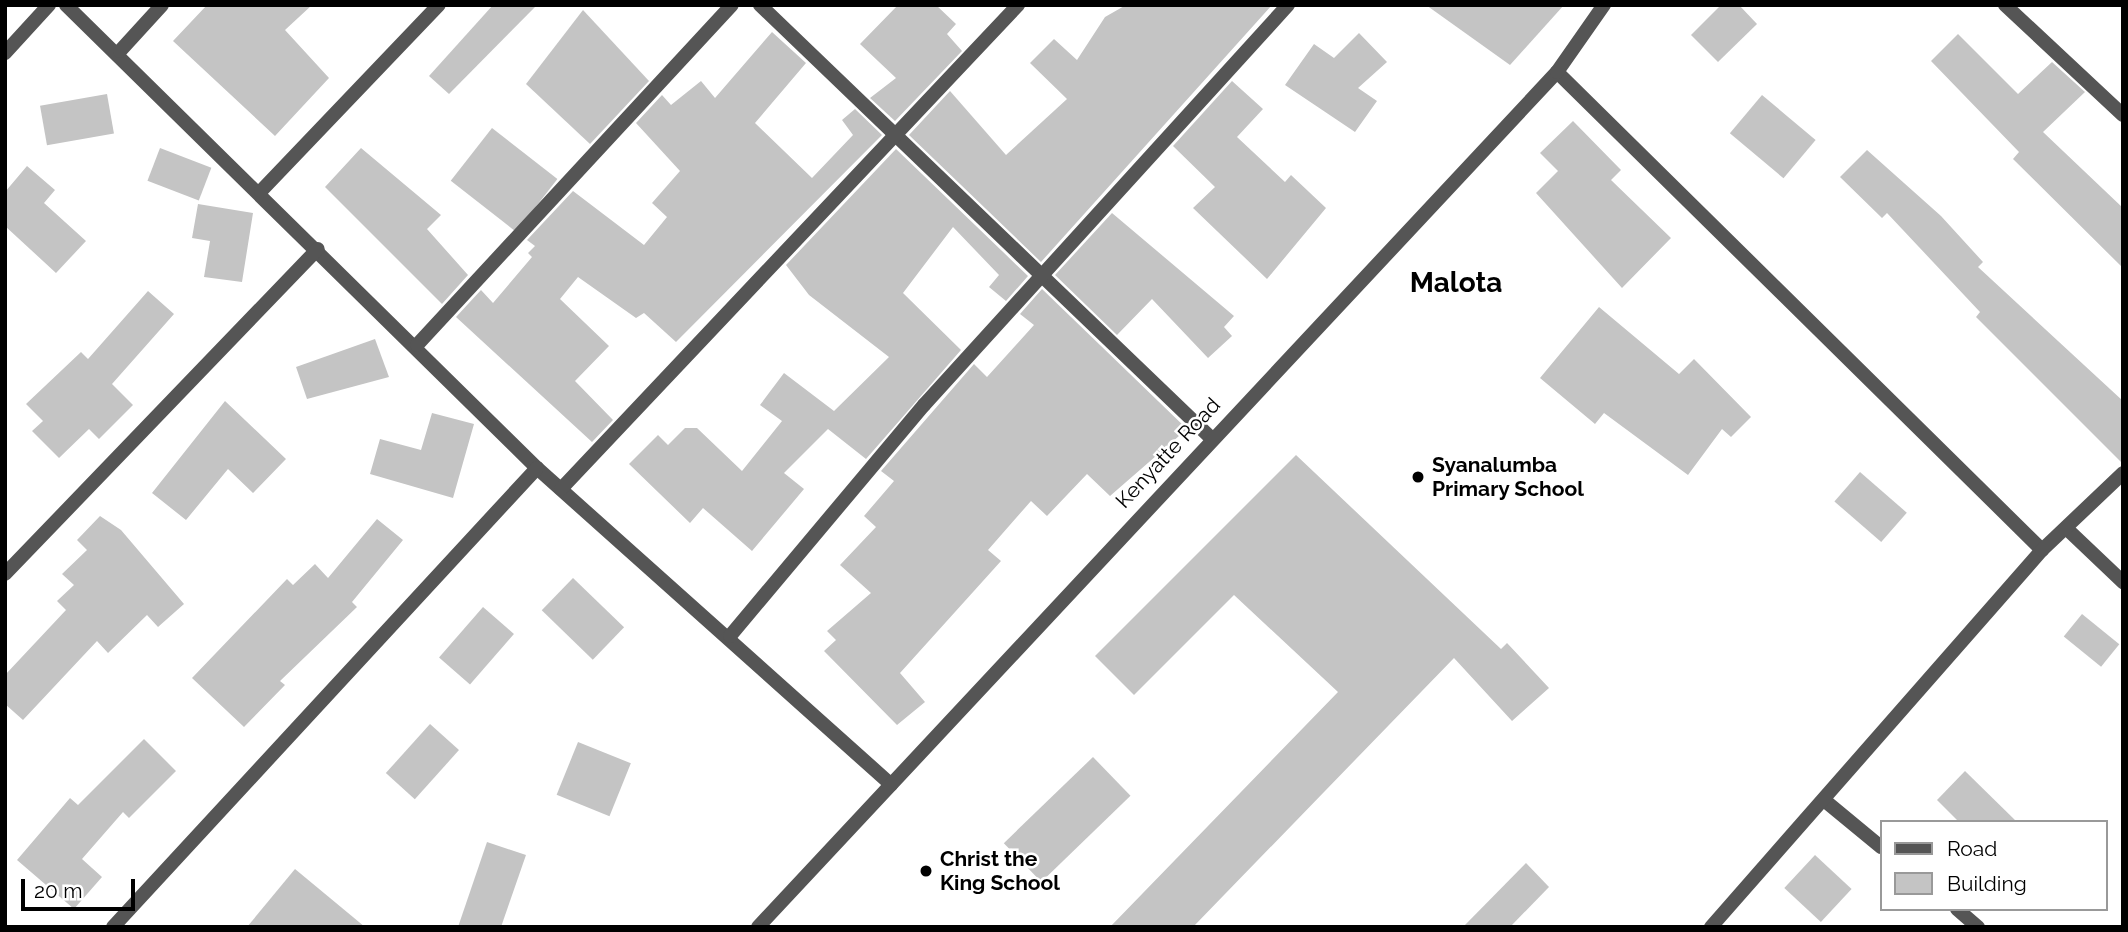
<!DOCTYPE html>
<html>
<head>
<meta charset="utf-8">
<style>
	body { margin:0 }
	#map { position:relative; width:2128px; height:932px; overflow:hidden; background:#fff; font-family:Raleway,sans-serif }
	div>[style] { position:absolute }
	.building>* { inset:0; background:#c4c4c4; transform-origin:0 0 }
	.street>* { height:14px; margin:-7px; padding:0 7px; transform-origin:7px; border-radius:7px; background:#555 }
	.dots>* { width:19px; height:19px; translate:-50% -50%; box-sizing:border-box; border:4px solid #fff; border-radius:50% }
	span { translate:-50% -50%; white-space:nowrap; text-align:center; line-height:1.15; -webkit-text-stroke:5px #fff; paint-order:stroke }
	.street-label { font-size:21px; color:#000 }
	.poi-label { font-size:21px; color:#000; font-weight:700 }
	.left { translate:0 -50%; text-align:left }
	.district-label { font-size:28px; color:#000; font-weight:700 }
	.frame { position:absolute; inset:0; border:7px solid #000; pointer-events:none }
	.legend { position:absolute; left:1880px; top:820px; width:228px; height:91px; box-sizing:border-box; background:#fff; border:2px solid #999; margin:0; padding:9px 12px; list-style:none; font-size:21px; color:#000 }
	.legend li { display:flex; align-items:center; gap:14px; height:35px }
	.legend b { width:35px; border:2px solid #999 }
	.scale { position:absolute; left:21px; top:879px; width:114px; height:32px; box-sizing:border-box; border:4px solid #000; border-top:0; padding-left:9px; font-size:21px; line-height:24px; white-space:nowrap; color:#000; -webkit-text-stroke:5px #fff; paint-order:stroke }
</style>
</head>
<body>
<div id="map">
	<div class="building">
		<i style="clip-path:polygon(207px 5px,312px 5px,285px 30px,329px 78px,275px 136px,173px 41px)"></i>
		<i style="clip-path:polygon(493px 5px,537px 5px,449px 94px,429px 76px)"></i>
		<i style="clip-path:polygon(898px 5px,936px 5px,956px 24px,947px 34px,962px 51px,895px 121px,870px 98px,896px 78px,860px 44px)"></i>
		<i style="clip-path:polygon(1126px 5px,1272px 5px,1041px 262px,909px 135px,950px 91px,1006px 155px,1067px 99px,1030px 63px,1054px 39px,1077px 60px,1105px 17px)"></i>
		<i style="clip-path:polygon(1426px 5px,1564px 5px,1510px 65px)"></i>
		<i style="clip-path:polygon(1721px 5px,1739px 5px,1757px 24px,1718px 62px,1691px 35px)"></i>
		<i style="clip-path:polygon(583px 10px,649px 81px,590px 144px,526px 84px)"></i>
		<i style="clip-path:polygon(772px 32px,806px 63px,755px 123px,812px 178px,853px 135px,842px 120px,855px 109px,882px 135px,676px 342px,644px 313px,636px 318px,578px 277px,560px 299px,609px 346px,575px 381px,613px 420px,592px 442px,456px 317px,481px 290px,493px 303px,532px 257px,528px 253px,535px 246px,527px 240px,573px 191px,644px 245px,667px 217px,652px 203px,680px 171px,636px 123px,662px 95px,671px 105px,701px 81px,715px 98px)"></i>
		<i style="clip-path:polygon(1359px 33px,1387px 62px,1358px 88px,1377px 101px,1355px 132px,1285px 85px,1314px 44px,1334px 58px)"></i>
		<i style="clip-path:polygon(1958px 34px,2018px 94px,2052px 62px,2085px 92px,2043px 132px,2123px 208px,2123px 268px,2013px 159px,2019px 152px,1931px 61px)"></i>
		<i style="clip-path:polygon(1232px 81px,1263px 109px,1237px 137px,1285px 182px,1291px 175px,1326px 208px,1267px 279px,1193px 208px,1215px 187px,1173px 146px)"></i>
		<i style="left:107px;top:94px;width:40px;height:68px;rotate:80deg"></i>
		<i style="left:1762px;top:95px;width:70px;height:50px;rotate:40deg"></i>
		<i style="clip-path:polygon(1573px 121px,1621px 170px,1611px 180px,1671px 238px,1622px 288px,1536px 193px,1558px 171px,1540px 153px)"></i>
		<i style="left:492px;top:128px;width:83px;height:67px;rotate:38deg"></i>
		<i style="left:160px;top:148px;width:55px;height:35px;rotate:21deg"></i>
		<i style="clip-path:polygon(361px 148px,441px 215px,427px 229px,468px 275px,442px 304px,325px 187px)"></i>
		<i style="clip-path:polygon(896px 149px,1028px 276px,1006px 301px,989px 287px,999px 275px,953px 227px,903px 293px,961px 350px,866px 459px,828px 429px,784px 473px,804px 489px,752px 551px,703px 508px,690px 523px,629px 464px,658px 435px,668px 445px,685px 428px,697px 428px,742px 471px,782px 421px,760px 405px,784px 373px,834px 411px,889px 357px,809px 295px,786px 265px)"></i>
		<i style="clip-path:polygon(1867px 150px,1941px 216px,1983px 262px,1978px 267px,2123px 401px,2123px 464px,1976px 317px,1980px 312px,1887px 213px,1882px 218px,1840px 177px)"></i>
		<i style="clip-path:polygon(27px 166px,55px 190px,44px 203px,86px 241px,56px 273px,5px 226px,5px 192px)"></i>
		<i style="clip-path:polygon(198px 204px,253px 213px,242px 282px,204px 277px,210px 241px,192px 238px)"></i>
		<i style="clip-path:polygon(1112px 213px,1234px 316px,1224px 327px,1232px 336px,1208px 358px,1152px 299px,1117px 335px,1055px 275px)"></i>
		<i style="clip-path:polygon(1042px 289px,1187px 429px,1110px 496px,1087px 474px,1047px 516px,1031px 501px,988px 550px,1001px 561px,900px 673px,925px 702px,897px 725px,824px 651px,836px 640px,827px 631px,871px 593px,840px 565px,876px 527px,864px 516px,894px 481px,881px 471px,974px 364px,987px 377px,1034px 325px,1020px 314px)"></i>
		<i style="clip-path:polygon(148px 291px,174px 314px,112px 384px,133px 405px,99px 439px,89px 429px,59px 458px,32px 431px,43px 421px,26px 404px,81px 352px,88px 359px)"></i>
		<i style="clip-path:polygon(1599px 307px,1679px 374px,1694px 359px,1751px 417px,1731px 437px,1722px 429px,1688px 475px,1604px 413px,1595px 424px,1540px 378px)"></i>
		<i style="clip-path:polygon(375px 339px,389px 377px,307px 399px,296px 367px)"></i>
		<i style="clip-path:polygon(225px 401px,286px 459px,253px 493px,228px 469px,186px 520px,152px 493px)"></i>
		<i style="clip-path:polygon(432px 413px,474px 424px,453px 498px,370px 474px,380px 439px,421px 450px)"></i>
		<i style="clip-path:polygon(1296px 455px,1501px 649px,1507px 643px,1549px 688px,1512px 721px,1454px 658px,1193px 927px,1110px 927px,1338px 692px,1234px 595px,1134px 695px,1095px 656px)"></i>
		<i style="left:1860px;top:472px;width:62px;height:39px;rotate:41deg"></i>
		<i style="clip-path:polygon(100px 516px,121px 530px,184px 604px,158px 627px,147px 615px,108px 653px,97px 641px,23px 720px,5px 704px,5px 675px,66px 610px,57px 601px,74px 585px,62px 574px,87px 550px,77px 540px)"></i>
		<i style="clip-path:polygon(377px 519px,403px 540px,352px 602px,357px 607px,280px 681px,285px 685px,244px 727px,192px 678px,287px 579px,293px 585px,315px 564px,328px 578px)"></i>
		<i style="left:573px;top:578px;width:71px;height:45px;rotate:44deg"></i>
		<i style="left:483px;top:607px;width:41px;height:67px;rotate:41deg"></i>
		<i style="left:2082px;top:614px;width:48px;height:29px;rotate:39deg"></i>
		<i style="left:430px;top:724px;width:39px;height:66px;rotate:42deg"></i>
		<i style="clip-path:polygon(144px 739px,176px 771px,129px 818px,123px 812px,82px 859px,102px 877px,74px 909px,17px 860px,70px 798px,78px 805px)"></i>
		<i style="left:578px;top:742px;width:57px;height:57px;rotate:22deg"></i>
		<i style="left:1093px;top:757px;width:54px;height:124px;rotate:46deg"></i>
		<i style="clip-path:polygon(1965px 771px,2017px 822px,1959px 822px,1937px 800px)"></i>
		<i style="clip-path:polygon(487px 842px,526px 855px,501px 927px,458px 927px)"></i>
		<i style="left:1815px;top:855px;width:50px;height:45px;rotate:43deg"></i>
		<i style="clip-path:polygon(1526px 863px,1549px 887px,1510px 927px,1463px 927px)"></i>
		<i style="clip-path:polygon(295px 869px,365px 927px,247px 927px)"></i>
	</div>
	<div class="street">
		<i style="left:66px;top:5px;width:660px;rotate:44.51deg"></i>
		<i style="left:537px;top:468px;width:475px;rotate:41.8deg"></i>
		<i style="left:760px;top:5px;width:624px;rotate:43.83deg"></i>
		<i style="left:2005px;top:5px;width:161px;rotate:43deg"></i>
		<i style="left:120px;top:51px;width:62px;rotate:-47.6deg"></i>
		<i style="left:5px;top:53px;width:65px;rotate:-47.5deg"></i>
		<i style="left:1557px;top:72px;width:681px;rotate:44.58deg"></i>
		<i style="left:261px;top:191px;width:257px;rotate:-46.3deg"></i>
		<i style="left:417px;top:345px;width:463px;rotate:-47.2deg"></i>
		<i style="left:561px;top:489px;width:666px;rotate:-46.64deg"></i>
		<i style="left:2066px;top:528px;width:79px;rotate:43.5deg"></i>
		<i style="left:5px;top:574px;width:451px;rotate:-46.1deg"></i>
		<i style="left:730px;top:636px;width:302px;rotate:-50deg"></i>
		<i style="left:924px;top:405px;width:541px;rotate:-47.7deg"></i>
		<i style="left:1824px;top:800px;width:74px;rotate:39.5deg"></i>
		<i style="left:1957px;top:909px;width:28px;rotate:41deg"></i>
		<i style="left:113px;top:927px;width:625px;rotate:-47.27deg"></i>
		<i style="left:758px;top:927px;width:1170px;rotate:-46.94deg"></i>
		<i style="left:1557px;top:72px;width:82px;rotate:-55deg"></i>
		<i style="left:1711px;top:927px;width:502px;rotate:-48.72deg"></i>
		<i style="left:2042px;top:550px;width:112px;rotate:-43.5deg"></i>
	</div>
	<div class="dots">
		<i style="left:1418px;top:477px;background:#000"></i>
		<i style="left:926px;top:871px;background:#000"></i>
	</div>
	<div class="street-label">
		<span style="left:1168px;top:453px;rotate:-47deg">Kenyatte Road</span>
	</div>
	<div class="poi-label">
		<span class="left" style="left:1432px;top:477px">Syanalumba<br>Primary School</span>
		<span class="left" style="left:940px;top:871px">Christ the<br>King School</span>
	</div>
	<div class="district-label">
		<span style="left:1456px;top:283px">Malota</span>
	</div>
	<div class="frame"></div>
	<ul class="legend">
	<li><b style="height:9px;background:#555"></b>Road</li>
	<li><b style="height:19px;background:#c4c4c4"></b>Building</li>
	</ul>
	<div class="scale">20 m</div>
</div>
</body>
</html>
